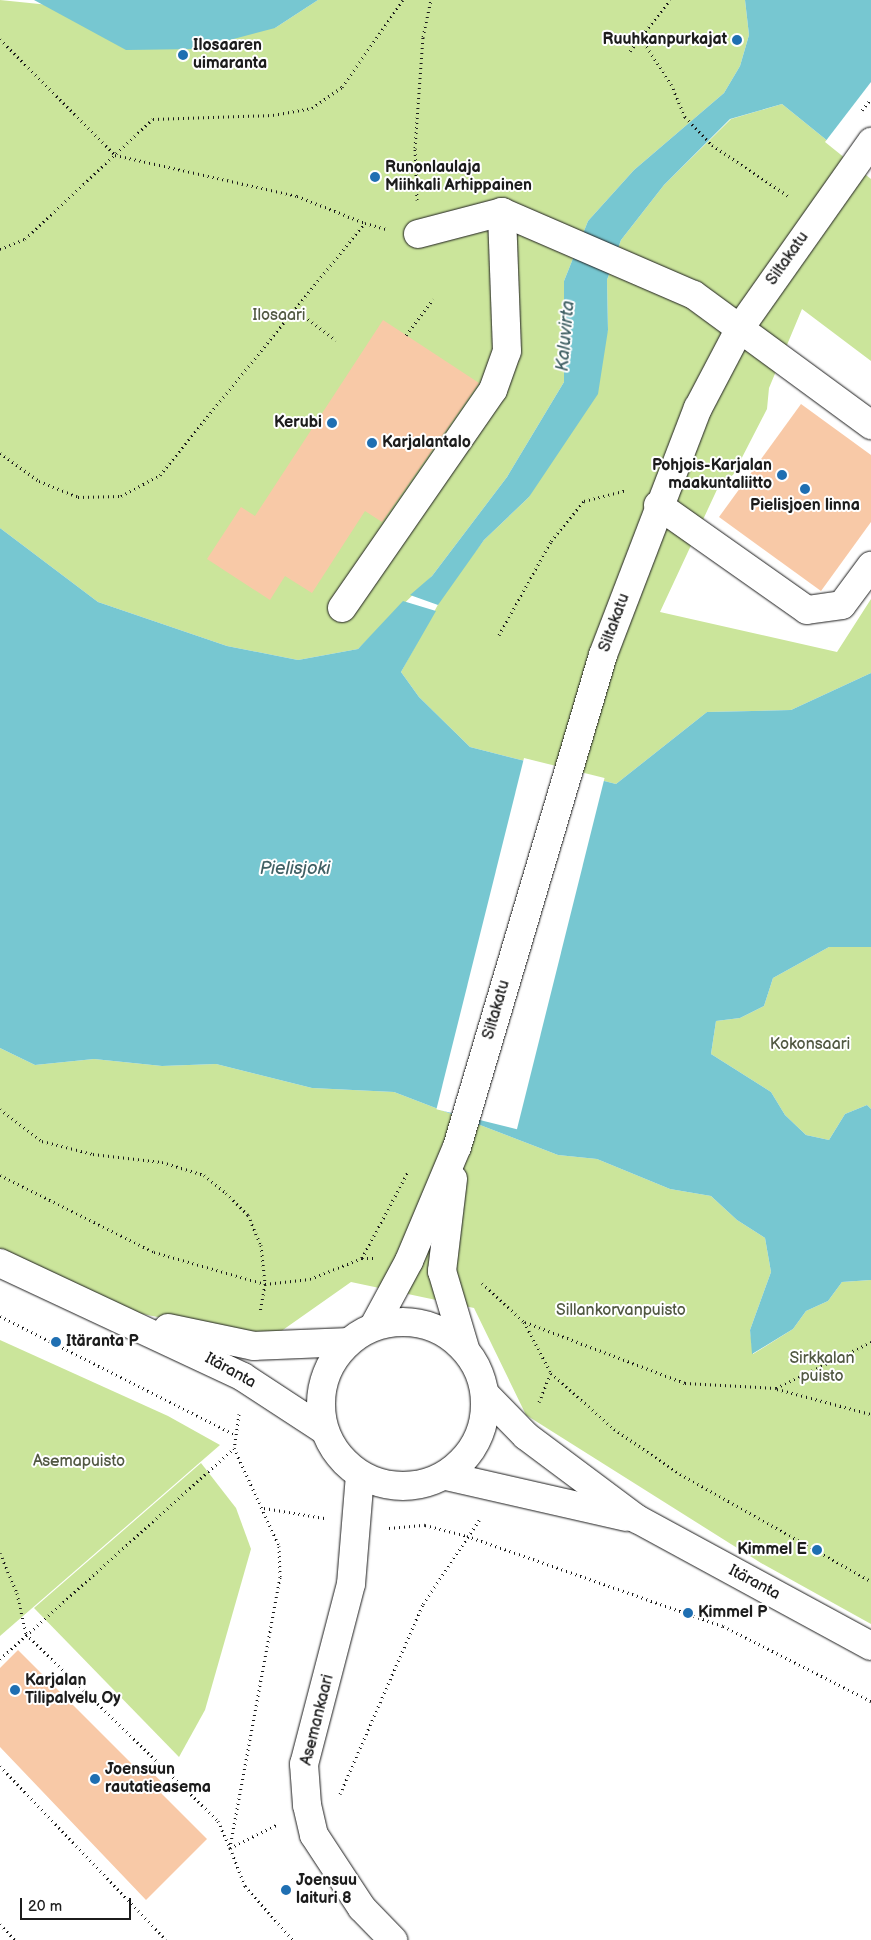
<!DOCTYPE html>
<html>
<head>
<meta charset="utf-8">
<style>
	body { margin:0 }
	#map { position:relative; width:871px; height:1940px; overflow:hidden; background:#fff; font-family:"Balsamiq Sans",sans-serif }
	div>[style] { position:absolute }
	.green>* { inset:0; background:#cbe59b }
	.water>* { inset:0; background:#77c7d1 }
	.pier>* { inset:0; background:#fff; transform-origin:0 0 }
	.building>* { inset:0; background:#f8c9a7 }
	.path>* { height:3px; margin-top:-1.5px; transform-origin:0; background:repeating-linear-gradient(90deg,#1c1c1c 0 1px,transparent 0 5px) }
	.roads { filter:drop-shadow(0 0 1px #1c1c1c) drop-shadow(0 0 1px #1c1c1c) }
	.minor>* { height:28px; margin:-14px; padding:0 14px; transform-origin:14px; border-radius:14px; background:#fff }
	.minor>.ring { margin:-14px; padding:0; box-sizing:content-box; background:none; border:28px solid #fff; border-radius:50% }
	.dots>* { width:14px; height:14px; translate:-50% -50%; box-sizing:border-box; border:2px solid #fff; border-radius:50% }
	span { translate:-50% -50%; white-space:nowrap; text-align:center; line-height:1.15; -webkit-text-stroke:4px #fff; paint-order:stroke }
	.poi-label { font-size:16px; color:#1c1c1c; font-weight:700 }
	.right { translate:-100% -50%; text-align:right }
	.left { translate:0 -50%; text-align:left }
	.street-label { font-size:16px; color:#1c1c1c }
	.park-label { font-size:16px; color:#515842 }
	.water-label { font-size:18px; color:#406064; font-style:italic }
	.scale { position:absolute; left:20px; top:1898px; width:111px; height:22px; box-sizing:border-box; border:2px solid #1c1c1c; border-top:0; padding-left:6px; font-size:15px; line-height:18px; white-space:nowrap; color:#1c1c1c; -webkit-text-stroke:4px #fff; paint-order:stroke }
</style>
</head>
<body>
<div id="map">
	<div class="green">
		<i style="clip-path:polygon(0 0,275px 28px,318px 0,745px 0,749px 35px,740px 66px,724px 93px,634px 170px,588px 221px,564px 281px,564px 382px,507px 477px,432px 576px,358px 649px,298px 660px,227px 646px,98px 602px,0 528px)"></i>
		<i style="clip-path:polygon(782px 104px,871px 176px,871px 361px,802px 309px,769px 388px,767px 409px,733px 475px,721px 481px,660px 612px,837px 652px,871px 599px,871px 673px,791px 710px,707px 712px,616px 784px,470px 747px,419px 697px,401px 672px,446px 590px,484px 540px,529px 497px,608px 330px,607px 280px,621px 240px,664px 185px,731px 119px)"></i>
		<i style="clip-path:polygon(829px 947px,871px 947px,871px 1109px,867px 1105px,845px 1114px,829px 1140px,806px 1135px,785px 1115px,771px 1092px,711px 1054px,716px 1021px,740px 1018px,764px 1006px,773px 978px)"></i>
		<i style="clip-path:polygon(0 1048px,35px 1065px,94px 1059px,162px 1066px,216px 1064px,312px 1088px,394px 1092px,558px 1155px,597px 1159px,670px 1189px,711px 1196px,737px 1220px,765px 1238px,771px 1272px,750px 1330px,753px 1354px,793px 1329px,806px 1311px,828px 1301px,842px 1282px,871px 1280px,871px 1624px,761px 1563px,526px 1415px,474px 1308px,351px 1282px,270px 1339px,132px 1312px,0 1252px)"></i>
		<i style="clip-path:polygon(0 1340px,168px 1416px,220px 1445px,0 1636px)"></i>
		<i style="clip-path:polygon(201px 1463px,236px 1508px,251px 1549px,205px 1710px,179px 1757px,34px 1608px)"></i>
	</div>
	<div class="water">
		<i style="clip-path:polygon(34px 0,318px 0,275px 28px,196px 49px,126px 50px)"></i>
		<i style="clip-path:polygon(745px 0,871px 0,871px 176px,782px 104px,730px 119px,664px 185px,621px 240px,607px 280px,608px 330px,598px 394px,529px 497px,484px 540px,438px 605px,410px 595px,432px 576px,507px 477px,564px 382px,564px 281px,588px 221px,634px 170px,724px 93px,740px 66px,749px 35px)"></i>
		<i style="clip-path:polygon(0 528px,98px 602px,227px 646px,298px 660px,358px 649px,403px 601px,436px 611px,401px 672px,419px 697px,470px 747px,616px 784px,707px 712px,791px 710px,871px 673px,871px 947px,829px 947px,773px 978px,764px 1006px,740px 1018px,716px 1021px,711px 1054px,771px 1092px,785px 1115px,806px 1135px,829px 1140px,845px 1114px,867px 1105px,871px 1109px,871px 1280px,842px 1282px,828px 1301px,806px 1311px,793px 1329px,752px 1354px,750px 1330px,771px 1272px,765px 1238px,737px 1220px,711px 1196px,670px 1189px,597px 1159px,558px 1155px,394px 1092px,312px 1088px,216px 1064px,162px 1066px,94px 1059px,35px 1065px,0 1048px)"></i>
	</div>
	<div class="pier">
		<i style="clip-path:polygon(871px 82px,871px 179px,825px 142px)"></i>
		<i style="left:524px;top:758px;width:83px;height:362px;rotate:14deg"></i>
	</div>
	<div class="building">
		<i style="clip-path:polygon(383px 320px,479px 383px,382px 522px,365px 511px,312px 593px,285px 576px,270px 600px,207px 559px,241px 507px,255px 516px)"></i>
		<i style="clip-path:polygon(801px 404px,871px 455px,871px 522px,821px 591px,719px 517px)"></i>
		<i style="clip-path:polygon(18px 1650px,139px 1771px,145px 1766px,167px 1787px,161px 1793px,207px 1839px,146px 1900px,0 1747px,0 1668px)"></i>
	</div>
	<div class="path">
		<i style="left:641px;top:38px;width:55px;rotate:56.9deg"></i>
		<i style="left:671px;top:84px;width:36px;rotate:67deg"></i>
		<i style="left:685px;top:117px;width:39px;rotate:46deg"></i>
		<i style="left:712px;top:145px;width:94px;rotate:33.7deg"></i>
		<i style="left:0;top:39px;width:163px;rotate:45.2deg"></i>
		<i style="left:115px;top:155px;width:187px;rotate:12.7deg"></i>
		<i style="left:297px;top:196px;width:73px;rotate:21.7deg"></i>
		<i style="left:630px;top:51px;width:65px;rotate:-51.9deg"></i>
		<i style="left:862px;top:110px;width:14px;rotate:-51deg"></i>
		<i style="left:417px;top:200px;width:52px;rotate:-92.2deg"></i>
		<i style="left:415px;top:148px;width:111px;rotate:-85.9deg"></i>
		<i style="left:423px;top:37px;width:38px;rotate:-78deg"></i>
		<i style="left:0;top:249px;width:27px;rotate:-22deg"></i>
		<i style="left:25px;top:239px;width:175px;rotate:-43.2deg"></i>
		<i style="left:153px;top:119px;width:120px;rotate:-1.9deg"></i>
		<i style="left:273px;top:115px;width:40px;rotate:-10deg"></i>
		<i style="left:312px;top:108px;width:37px;rotate:-35deg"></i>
		<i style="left:342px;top:87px;width:106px;rotate:-55deg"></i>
		<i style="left:296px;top:310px;width:50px;rotate:36.9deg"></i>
		<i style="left:406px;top:335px;width:45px;rotate:-53.1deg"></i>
		<i style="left:0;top:453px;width:48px;rotate:35.7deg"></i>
		<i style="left:39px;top:481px;width:42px;rotate:22.3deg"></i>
		<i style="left:78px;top:497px;width:43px;rotate:-1.3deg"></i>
		<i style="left:121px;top:496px;width:44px;rotate:-28.3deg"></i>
		<i style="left:160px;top:475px;width:325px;rotate:-50.9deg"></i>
		<i style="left:365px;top:223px;width:22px;rotate:16deg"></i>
		<i style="left:499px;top:635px;width:107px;rotate:-61deg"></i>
		<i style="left:551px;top:541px;width:52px;rotate:-50.5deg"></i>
		<i style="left:584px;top:501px;width:44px;rotate:-14.3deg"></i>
		<i style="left:0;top:1109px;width:53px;rotate:37.3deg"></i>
		<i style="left:42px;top:1141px;width:53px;rotate:14.3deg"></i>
		<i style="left:93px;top:1154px;width:69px;rotate:6.6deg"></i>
		<i style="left:162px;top:1162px;width:44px;rotate:17.2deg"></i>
		<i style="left:204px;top:1175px;width:28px;rotate:39deg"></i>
		<i style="left:226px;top:1193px;width:31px;rotate:45deg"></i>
		<i style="left:248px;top:1215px;width:33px;rotate:67deg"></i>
		<i style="left:261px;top:1245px;width:39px;rotate:84deg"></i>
		<i style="left:265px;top:1284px;width:29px;rotate:100deg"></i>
		<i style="left:0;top:1175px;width:172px;rotate:26.6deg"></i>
		<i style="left:154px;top:1252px;width:116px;rotate:16.1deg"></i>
		<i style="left:265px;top:1284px;width:45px;rotate:-6.3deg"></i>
		<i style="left:310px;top:1279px;width:56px;rotate:-22deg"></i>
		<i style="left:362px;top:1258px;width:11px"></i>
		<i style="left:362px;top:1258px;width:98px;rotate:-61.9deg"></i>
		<i style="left:482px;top:1283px;width:57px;rotate:42.9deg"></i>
		<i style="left:524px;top:1322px;width:58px;rotate:62.1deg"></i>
		<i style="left:551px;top:1373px;width:84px;rotate:41.6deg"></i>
		<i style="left:614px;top:1429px;width:80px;rotate:34.3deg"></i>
		<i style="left:680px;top:1474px;width:219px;rotate:29.3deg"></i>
		<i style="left:0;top:1316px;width:264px;rotate:26.8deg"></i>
		<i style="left:525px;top:1322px;width:171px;rotate:20.9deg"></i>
		<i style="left:685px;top:1383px;width:91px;rotate:3.1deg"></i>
		<i style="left:776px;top:1388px;width:106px;rotate:-25.8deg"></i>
		<i style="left:777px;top:1389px;width:97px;rotate:14.9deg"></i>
		<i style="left:539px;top:1402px;width:31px;rotate:-68deg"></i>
		<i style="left:239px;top:1414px;width:34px;rotate:98deg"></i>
		<i style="left:234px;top:1448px;width:108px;rotate:65.3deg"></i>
		<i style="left:279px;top:1546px;width:31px;rotate:88deg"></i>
		<i style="left:280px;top:1577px;width:276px;rotate:100.5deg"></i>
		<i style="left:230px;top:1848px;width:41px;rotate:68.5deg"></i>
		<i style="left:245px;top:1886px;width:72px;rotate:48.4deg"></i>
		<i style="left:264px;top:1508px;width:61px;rotate:9.5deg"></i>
		<i style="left:389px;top:1528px;width:36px;rotate:-5deg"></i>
		<i style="left:425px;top:1525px;width:43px;rotate:14.7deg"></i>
		<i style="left:467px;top:1536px;width:271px;rotate:19.4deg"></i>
		<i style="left:723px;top:1626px;width:166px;rotate:26.9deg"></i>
		<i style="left:0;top:1553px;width:43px;rotate:67deg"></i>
		<i style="left:17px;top:1593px;width:42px;rotate:77.6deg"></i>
		<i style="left:26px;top:1634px;width:268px;rotate:44.2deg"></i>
		<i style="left:218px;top:1821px;width:30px;rotate:66deg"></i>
		<i style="left:230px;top:1848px;width:54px;rotate:-26.6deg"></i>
		<i style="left:0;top:1659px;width:315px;rotate:-42deg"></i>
		<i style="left:0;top:1766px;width:240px;rotate:46.3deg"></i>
		<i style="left:340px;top:1794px;width:207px;rotate:-66.4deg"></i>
		<i style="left:423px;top:1604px;width:102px;rotate:-56.2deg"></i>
		<i style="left:0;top:1924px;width:22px;rotate:47deg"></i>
	</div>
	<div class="roads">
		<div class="minor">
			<i style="left:418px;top:234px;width:87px;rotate:-14.7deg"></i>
			<i style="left:502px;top:212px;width:209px;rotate:23.4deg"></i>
			<i style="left:694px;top:295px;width:220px;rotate:36.3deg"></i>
			<i style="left:658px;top:505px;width:182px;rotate:35.2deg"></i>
			<i style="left:807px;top:610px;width:35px;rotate:-8deg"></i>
			<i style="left:842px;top:605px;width:49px;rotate:-53.4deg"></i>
			<i style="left:342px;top:608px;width:265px;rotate:-55.3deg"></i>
			<i style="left:493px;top:390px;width:41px;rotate:-70.3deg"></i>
			<i style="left:507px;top:351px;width:139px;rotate:-92.1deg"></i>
			<i style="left:453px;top:1179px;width:93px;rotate:96.8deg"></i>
			<i style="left:442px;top:1271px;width:80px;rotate:73.4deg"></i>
			<i style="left:0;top:1263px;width:268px;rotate:25.1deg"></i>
			<i style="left:243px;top:1377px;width:97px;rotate:33.2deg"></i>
			<i class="ring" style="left:321px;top:1322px;width:136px;height:136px"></i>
			<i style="left:374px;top:1326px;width:74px;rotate:-61.7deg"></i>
			<i style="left:409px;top:1261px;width:124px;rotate:-67.2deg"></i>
			<i style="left:457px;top:1147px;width:513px;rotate:-73.47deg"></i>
			<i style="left:603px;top:655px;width:265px;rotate:-69deg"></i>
			<i style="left:698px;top:408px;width:90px;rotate:-62.3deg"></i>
			<i style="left:740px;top:328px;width:228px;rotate:-54.8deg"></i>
			<i style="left:168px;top:1328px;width:88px;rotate:11.8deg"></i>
			<i style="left:254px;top:1346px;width:94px;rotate:-2.4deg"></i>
			<i style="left:486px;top:1395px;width:57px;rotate:45.7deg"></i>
			<i style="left:526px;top:1436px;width:139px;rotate:36.8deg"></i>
			<i style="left:637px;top:1519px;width:266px;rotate:28.5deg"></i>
			<i style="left:360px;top:1475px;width:109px;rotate:94.7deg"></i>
			<i style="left:351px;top:1584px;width:186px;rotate:104.6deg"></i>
			<i style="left:304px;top:1764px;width:41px;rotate:85.8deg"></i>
			<i style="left:307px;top:1805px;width:31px;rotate:77deg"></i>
			<i style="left:314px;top:1835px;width:87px;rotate:56.7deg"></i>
			<i style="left:362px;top:1908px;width:45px;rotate:45.9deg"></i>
			<i style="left:446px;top:1476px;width:185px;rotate:12.8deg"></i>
		</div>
	</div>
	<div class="dots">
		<i style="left:737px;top:40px;background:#1f6fb2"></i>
		<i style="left:183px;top:55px;background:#1f6fb2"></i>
		<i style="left:375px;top:177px;background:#1f6fb2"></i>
		<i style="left:332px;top:423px;background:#1f6fb2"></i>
		<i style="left:372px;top:443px;background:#1f6fb2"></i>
		<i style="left:782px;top:475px;background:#1f6fb2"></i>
		<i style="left:805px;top:489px;background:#1f6fb2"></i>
		<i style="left:56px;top:1342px;background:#1f6fb2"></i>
		<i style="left:817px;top:1550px;background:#1f6fb2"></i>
		<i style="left:688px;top:1613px;background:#1f6fb2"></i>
		<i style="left:15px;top:1690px;background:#1f6fb2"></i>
		<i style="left:95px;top:1779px;background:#1f6fb2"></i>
		<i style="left:286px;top:1890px;background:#1f6fb2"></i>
	</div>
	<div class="poi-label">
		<span class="right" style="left:727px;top:40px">Ruuhkanpurkajat</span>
		<span class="left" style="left:193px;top:55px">Ilosaaren<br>uimaranta</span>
		<span class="left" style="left:385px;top:177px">Runonlaulaja<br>Miihkali Arhippainen</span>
		<span class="right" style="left:322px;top:423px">Kerubi</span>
		<span class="left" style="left:382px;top:443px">Karjalantalo</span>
		<span class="right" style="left:772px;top:475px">Pohjois-Karjalan<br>maakuntaliitto</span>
		<span style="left:805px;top:506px">Pielisjoen linna</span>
		<span class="left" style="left:66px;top:1342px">Itäranta P</span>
		<span class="right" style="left:807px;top:1550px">Kimmel E</span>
		<span class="left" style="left:698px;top:1613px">Kimmel P</span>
		<span class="left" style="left:25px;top:1690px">Karjalan<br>Tilipalvelu Oy</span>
		<span class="left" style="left:105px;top:1779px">Joensuun<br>rautatieasema</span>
		<span class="left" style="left:296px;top:1890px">Joensuu<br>laituri 8</span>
	</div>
	<div class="street-label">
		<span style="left:788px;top:259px;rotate:-55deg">Siltakatu</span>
		<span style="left:615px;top:623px;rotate:-70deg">Siltakatu</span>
		<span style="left:497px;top:1010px;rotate:-74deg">Siltakatu</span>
		<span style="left:230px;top:1371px;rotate:29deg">Itäranta</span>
		<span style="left:754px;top:1583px;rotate:28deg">Itäranta</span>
		<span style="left:318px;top:1720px;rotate:-76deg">Asemankaari</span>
	</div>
	<div class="park-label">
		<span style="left:279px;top:316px">Ilosaari</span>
		<span style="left:810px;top:1045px">Kokonsaari</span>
		<span style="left:621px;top:1311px">Sillankorvanpuisto</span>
		<span style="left:822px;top:1368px">Sirkkalan<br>puisto</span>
		<span style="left:79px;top:1462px">Asemapuisto</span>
	</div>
	<div class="water-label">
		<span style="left:566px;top:336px;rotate:-85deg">Kaluvirta</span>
		<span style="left:295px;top:869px">Pielisjoki</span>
	</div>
	<div class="scale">20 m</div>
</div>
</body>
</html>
